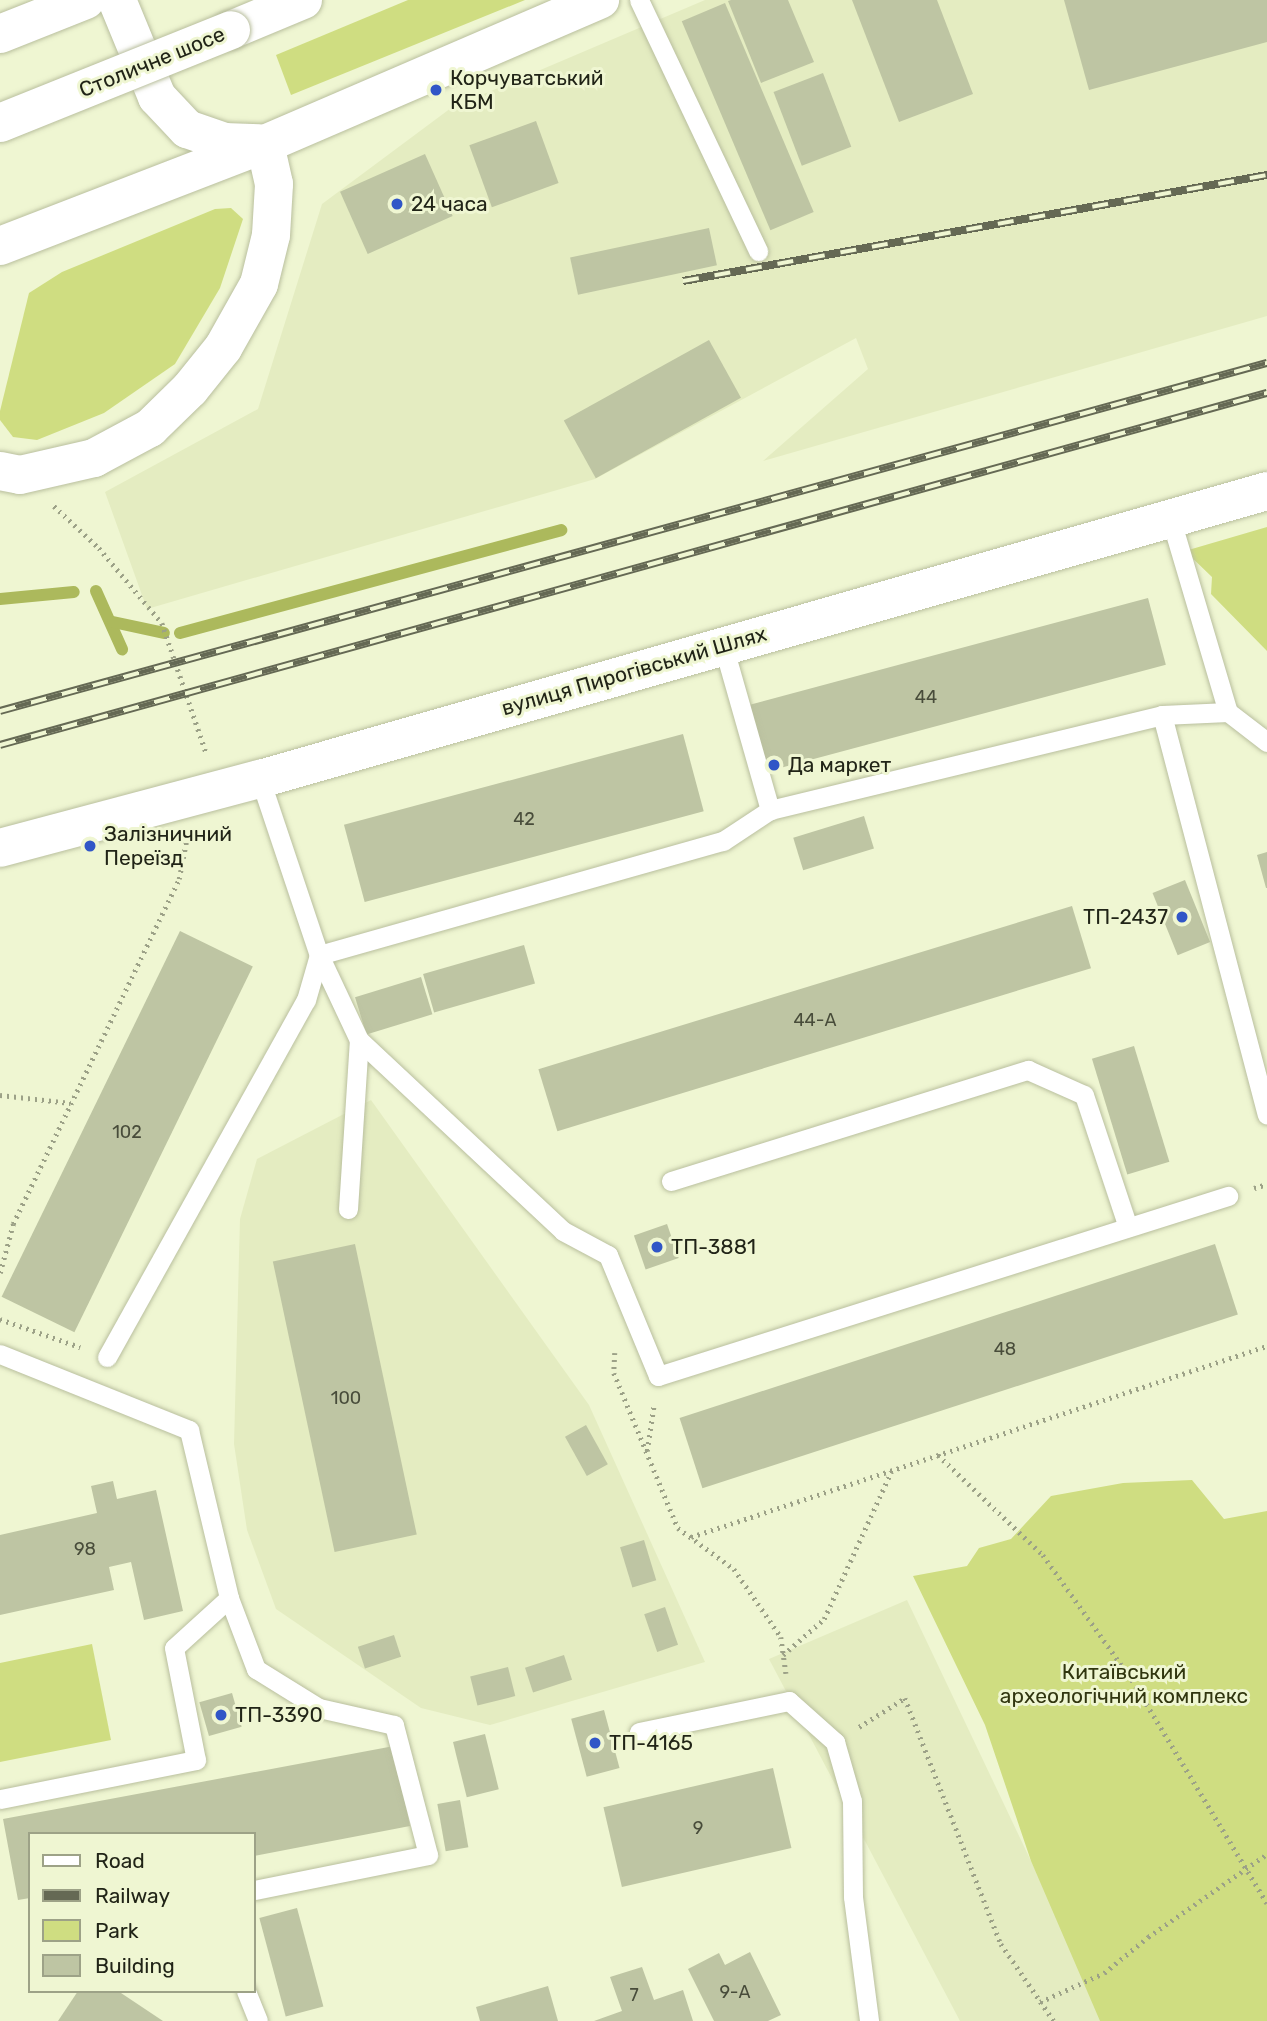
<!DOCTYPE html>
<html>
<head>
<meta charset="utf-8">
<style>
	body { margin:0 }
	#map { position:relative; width:1267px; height:2021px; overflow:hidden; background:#eff6d2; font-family:Rubik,sans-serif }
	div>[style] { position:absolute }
	.built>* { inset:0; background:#e4ecc1 }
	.green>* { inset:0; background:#cfdd81 }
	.stream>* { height:12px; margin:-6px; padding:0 6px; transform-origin:6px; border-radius:6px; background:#acb95c }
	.building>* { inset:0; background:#bec5a3; transform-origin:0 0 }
	.path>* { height:4.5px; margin-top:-2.25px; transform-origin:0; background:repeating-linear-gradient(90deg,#9ca187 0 2px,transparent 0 7px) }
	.roads { filter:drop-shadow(0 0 2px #b9bf9e) drop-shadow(0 0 2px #b9bf9e) }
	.lane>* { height:19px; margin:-9.5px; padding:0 9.5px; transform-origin:9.5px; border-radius:9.5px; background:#fff }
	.secondary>* { height:38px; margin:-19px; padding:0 19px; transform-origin:19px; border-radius:19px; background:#fff }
	.highway>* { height:38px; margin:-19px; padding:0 19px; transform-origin:19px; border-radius:19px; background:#fff }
	.rail>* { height:8px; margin-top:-4px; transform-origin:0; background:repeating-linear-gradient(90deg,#eff6d2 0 16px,#656954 0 32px); box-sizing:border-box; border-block:2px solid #656954 }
	.bridges { filter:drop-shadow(0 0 2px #b9bf9e) drop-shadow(0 0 2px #b9bf9e) }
	.highway-bridge>* { height:38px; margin:-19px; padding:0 19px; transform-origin:19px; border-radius:19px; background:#fff }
	.dots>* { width:19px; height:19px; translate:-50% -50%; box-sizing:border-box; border:4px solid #eff6d2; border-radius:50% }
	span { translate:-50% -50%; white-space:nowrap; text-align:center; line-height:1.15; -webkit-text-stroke:6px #eff6d2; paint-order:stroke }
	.number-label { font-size:18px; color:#484c3a }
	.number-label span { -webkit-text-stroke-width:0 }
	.street-label { font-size:21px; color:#212417 }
	.poi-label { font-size:21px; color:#212417 }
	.left { translate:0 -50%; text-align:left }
	.right { translate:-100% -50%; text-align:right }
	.park-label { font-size:21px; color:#31360f }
	.legend { position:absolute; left:28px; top:1832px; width:228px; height:161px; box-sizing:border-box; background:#eff6d2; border:2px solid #9da287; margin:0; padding:9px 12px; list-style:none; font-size:21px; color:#212417 }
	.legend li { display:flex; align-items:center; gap:14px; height:35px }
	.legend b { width:35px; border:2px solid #9da287 }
</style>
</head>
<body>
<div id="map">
	<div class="built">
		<i style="clip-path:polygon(705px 0,1267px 0,1267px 316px,763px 461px,868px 369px,856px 338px,595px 479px,147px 609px,105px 492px,258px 409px,322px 204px,451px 108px)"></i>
		<i style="clip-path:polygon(371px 1100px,589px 1405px,705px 1662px,490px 1725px,421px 1708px,276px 1609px,247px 1530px,234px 1444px,240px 1219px,257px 1159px)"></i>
		<i style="clip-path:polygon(907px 1600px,1107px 2021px,960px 2021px,769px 1659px)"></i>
	</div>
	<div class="green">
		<i style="clip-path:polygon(408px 0,525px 0,291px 95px,276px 55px)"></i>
		<i style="clip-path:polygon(231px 208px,243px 219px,220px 288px,175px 364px,104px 413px,37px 440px,13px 437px,0 420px,0 411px,29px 293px,62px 272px,215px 209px)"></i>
		<i style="clip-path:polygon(1267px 527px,1267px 651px,1211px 594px,1212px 577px,1185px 551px)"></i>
		<i style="clip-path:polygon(1192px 1480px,1224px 1519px,1267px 1511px,1267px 2021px,1100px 2021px,1031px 1861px,985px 1725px,913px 1576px,967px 1566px,979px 1548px,1011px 1539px,1051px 1496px,1123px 1483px)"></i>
		<i style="clip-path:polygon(92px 1644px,111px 1740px,0 1762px,0 1663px)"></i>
	</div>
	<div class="stream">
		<i style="left:96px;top:591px;width:64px;rotate:65.9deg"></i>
		<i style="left:0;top:599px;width:74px;rotate:-5.4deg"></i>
		<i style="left:113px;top:622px;width:52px;rotate:12.2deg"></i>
		<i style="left:180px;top:633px;width:395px;rotate:-15.1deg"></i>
	</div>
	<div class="building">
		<i style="clip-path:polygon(731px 0,788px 0,814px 62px,761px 83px,728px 1px)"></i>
		<i style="clip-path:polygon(852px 0,937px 0,973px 94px,899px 122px)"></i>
		<i style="clip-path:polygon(1064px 0,1267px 0,1267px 42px,1089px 90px)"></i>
		<i style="left:725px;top:3px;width:227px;height:47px;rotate:67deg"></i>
		<i style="left:823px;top:73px;width:79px;height:53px;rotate:69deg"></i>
		<i style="left:536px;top:121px;width:66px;height:71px;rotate:70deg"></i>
		<i style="left:425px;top:154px;width:68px;height:93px;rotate:66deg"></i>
		<i style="left:709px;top:228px;width:38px;height:142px;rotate:78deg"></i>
		<i style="left:709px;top:340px;width:66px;height:166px;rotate:61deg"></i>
		<i style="left:1148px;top:598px;width:69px;height:414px;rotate:75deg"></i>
		<i style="left:683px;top:734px;width:80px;height:351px;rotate:75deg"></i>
		<i style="left:864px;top:816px;width:34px;height:74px;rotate:73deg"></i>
		<i style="clip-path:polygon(1267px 852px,1267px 888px,1266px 888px,1257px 855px)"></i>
		<i style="left:1185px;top:880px;width:67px;height:35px;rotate:68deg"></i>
		<i style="left:1072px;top:906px;width:65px;height:558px;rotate:73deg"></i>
		<i style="left:180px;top:931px;width:81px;height:407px;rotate:26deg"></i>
		<i style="left:524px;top:945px;width:40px;height:105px;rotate:74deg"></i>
		<i style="left:421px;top:977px;width:39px;height:69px;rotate:73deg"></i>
		<i style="left:1134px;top:1046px;width:121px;height:44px;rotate:73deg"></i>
		<i style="left:667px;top:1224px;width:36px;height:35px;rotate:71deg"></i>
		<i style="left:355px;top:1244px;width:297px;height:84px;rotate:78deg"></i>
		<i style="left:1215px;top:1244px;width:74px;height:563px;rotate:72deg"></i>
		<i style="left:586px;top:1425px;width:45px;height:24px;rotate:61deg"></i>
		<i style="clip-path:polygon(113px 1481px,117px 1499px,156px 1490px,183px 1611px,144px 1620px,131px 1562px,109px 1567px,114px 1590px,0 1615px,0 1535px,97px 1513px,91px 1486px)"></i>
		<i style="left:644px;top:1540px;width:42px;height:25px;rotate:73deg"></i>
		<i style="left:665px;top:1607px;width:40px;height:22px;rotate:71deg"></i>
		<i style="left:394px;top:1635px;width:23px;height:38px;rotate:72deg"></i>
		<i style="left:564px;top:1655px;width:26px;height:41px;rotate:72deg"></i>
		<i style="left:508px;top:1667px;width:30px;height:39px;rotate:76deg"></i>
		<i style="left:232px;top:1693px;width:35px;height:34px;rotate:74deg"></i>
		<i style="left:604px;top:1710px;width:60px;height:34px;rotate:75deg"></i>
		<i style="left:485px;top:1734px;width:57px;height:33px;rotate:76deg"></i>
		<i style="clip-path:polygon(394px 1746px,410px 1826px,254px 1856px,254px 1834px,30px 1834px,30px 1898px,18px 1900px,3px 1819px)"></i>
		<i style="left:773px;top:1768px;width:82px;height:174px;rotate:77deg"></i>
		<i style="left:460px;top:1800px;width:48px;height:23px;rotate:80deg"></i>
		<i style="left:297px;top:1908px;width:102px;height:39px;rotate:75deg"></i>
		<i style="clip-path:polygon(750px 1952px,781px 2015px,768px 2021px,714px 2021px,688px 1969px,719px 1953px,725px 1965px)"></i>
		<i style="clip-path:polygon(642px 1967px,654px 2000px,683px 1990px,693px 2021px,594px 2021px,622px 2011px,610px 1977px)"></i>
		<i style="clip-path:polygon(548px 1986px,558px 2021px,480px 2021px,476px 2007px)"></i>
		<i style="clip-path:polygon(78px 1991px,118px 1991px,163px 2021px,58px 2021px)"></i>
	</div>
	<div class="path">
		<i style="left:54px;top:506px;width:62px;rotate:43deg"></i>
		<i style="left:99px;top:548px;width:98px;rotate:50deg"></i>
		<i style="left:162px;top:623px;width:139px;rotate:71.2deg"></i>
		<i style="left:0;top:1095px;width:71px;rotate:6.4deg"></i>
		<i style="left:1254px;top:1188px;width:14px;rotate:-17deg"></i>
		<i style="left:0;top:1273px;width:51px;rotate:-75.1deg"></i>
		<i style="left:13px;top:1224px;width:383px;rotate:-64.3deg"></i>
		<i style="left:179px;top:879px;width:42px;rotate:-79deg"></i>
		<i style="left:0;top:1319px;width:85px;rotate:19.3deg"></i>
		<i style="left:615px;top:1353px;width:20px;rotate:93deg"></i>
		<i style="left:614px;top:1373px;width:168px;rotate:67.6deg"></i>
		<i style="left:678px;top:1528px;width:69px;rotate:36.2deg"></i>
		<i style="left:734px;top:1569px;width:83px;rotate:55.3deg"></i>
		<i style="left:781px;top:1637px;width:37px;rotate:82deg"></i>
		<i style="left:647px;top:1451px;width:48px;rotate:-81.5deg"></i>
		<i style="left:938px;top:1455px;width:145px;rotate:43.6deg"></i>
		<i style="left:1043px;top:1555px;width:153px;rotate:54.5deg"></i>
		<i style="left:1132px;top:1680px;width:261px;rotate:58.8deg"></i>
		<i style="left:691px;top:1537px;width:607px;rotate:-18.35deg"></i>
		<i style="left:783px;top:1655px;width:55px;rotate:-41.3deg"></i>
		<i style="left:824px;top:1619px;width:162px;rotate:-65.5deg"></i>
		<i style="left:859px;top:1727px;width:54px;rotate:-32.2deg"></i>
		<i style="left:905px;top:1698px;width:264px;rotate:68.7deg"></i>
		<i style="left:1001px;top:1944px;width:93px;rotate:55.5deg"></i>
		<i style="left:1040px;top:2002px;width:70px;rotate:-24.4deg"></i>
		<i style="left:1104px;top:1973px;width:57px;rotate:-39.3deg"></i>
		<i style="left:1148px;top:1937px;width:145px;rotate:-34.9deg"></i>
	</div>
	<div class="roads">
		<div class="lane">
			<i style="left:639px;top:0;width:278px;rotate:64.6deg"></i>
			<i style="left:1171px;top:520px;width:200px;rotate:73.5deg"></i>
			<i style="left:1228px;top:712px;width:49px;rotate:37.6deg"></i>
			<i style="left:723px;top:645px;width:172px;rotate:74.1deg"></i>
			<i style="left:1162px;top:715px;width:413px;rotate:75.3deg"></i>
			<i style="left:260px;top:779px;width:186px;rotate:71.5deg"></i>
			<i style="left:319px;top:955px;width:94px;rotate:64.8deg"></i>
			<i style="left:359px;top:1040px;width:279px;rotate:43.1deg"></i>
			<i style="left:563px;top:1231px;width:51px;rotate:28.1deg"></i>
			<i style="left:608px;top:1255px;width:131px;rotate:67.5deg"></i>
			<i style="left:658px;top:1376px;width:598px;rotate:-17.53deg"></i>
			<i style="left:671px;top:1181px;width:374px;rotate:-17.3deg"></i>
			<i style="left:1028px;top:1070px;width:61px;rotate:24.1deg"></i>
			<i style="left:1084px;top:1095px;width:139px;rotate:71.6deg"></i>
			<i style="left:348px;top:1209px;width:169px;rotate:-86.3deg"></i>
			<i style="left:0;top:1354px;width:204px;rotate:21.9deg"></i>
			<i style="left:189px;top:1430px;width:173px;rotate:76.6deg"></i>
			<i style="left:229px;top:1598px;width:74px;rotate:137.7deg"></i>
			<i style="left:174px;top:1648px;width:114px;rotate:78.9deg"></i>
			<i style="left:196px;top:1760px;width:200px;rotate:168.7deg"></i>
			<i style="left:107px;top:1357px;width:409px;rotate:-60.9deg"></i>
			<i style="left:306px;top:1000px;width:47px;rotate:-73.9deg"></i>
			<i style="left:319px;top:955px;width:420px;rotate:-15.8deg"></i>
			<i style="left:723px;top:841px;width:56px;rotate:-33.4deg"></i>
			<i style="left:770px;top:810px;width:403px;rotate:-13.6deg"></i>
			<i style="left:1162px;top:715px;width:66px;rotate:-2.6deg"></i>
			<i style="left:229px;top:1598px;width:76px;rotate:69.2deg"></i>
			<i style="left:256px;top:1669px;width:74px;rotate:31.8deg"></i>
			<i style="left:319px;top:1708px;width:77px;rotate:12.8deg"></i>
			<i style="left:394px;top:1725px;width:134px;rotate:75.3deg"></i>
			<i style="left:428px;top:1855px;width:177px;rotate:168.6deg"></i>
			<i style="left:639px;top:1732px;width:153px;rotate:-11.7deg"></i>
			<i style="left:789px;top:1701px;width:62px;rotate:41.7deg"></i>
			<i style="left:835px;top:1742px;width:61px;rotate:73.9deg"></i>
			<i style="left:852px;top:1801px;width:96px;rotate:89.4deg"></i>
			<i style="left:853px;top:1897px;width:125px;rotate:82.6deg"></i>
			<i style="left:246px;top:1991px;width:32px;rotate:68deg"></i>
		</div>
		<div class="secondary">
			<i style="left:117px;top:0;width:105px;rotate:67.6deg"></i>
			<i style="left:157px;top:97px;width:44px;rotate:46.8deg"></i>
			<i style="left:187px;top:129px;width:39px;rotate:19deg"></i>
			<i style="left:224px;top:142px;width:35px;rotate:2deg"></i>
			<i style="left:0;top:246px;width:284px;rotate:-21.1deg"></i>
			<i style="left:265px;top:144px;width:365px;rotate:-23.3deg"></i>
			<i style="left:0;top:471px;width:20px;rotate:11deg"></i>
			<i style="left:20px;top:475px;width:76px;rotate:-12.9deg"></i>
			<i style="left:94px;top:458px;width:64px;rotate:-28.2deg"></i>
			<i style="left:150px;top:428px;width:56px;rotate:-44.3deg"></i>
			<i style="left:190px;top:389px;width:53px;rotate:-51.2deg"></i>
			<i style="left:223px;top:348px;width:73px;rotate:-60.6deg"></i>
			<i style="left:259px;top:284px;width:50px;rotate:-76.2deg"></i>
			<i style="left:271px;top:235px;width:51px;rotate:-86.6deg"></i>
			<i style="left:274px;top:184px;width:41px;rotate:-102.7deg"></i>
			<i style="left:0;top:848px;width:269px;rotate:-14.9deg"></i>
			<i style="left:260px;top:779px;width:1047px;rotate:-15.96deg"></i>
		</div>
		<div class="highway">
			<i style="left:231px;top:30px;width:78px;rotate:-22.6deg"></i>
			<i style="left:0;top:34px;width:92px;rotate:-21.6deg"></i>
		</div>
	</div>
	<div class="rail">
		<i style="left:683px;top:281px;width:594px;rotate:-10.29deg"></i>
		<i style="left:0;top:711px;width:1314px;rotate:-15.36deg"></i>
		<i style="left:0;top:745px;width:1315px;rotate:-15.53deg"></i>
	</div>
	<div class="bridges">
		<div class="highway-bridge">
			<i style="left:0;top:123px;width:249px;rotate:-21.9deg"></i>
		</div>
	</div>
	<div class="dots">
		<i style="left:436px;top:90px;background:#3156c7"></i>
		<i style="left:397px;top:204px;background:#3156c7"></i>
		<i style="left:774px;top:765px;background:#3156c7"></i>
		<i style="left:90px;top:846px;background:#3156c7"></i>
		<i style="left:1182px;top:917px;background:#3156c7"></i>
		<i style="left:657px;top:1247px;background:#3156c7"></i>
		<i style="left:221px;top:1715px;background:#3156c7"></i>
		<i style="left:595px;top:1743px;background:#3156c7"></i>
	</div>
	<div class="number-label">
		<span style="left:926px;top:697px">44</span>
		<span style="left:524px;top:819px">42</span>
		<span style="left:815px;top:1020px">44-А</span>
		<span style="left:127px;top:1132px">102</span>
		<span style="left:1005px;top:1349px">48</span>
		<span style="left:346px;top:1398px">100</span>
		<span style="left:85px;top:1549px">98</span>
		<span style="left:698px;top:1828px">9</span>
		<span style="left:735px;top:1992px">9-А</span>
		<span style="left:634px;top:1995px">7</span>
	</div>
	<div class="street-label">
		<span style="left:152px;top:62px;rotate:-22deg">Столичне шосе</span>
		<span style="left:634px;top:671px;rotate:-16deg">вулиця Пирогівський Шлях</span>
	</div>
	<div class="poi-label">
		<span class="left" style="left:450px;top:90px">Корчуватський<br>КБМ</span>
		<span class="left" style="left:411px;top:204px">24 часа</span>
		<span class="left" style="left:788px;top:765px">Да маркет</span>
		<span class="left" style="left:104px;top:846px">Залізничний<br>Переїзд</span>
		<span class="right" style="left:1168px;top:917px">ТП-2437</span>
		<span class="left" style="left:671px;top:1247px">ТП-3881</span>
		<span class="left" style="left:235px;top:1715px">ТП-3390</span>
		<span class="left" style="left:609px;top:1743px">ТП-4165</span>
	</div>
	<div class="park-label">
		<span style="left:1124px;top:1684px">Китаївський<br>археологічний комплекс</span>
	</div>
	<ul class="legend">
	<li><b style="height:9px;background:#fff"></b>Road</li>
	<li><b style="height:9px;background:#656954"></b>Railway</li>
	<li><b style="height:19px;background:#cfdd81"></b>Park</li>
	<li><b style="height:19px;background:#bec5a3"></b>Building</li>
	</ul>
</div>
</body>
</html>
